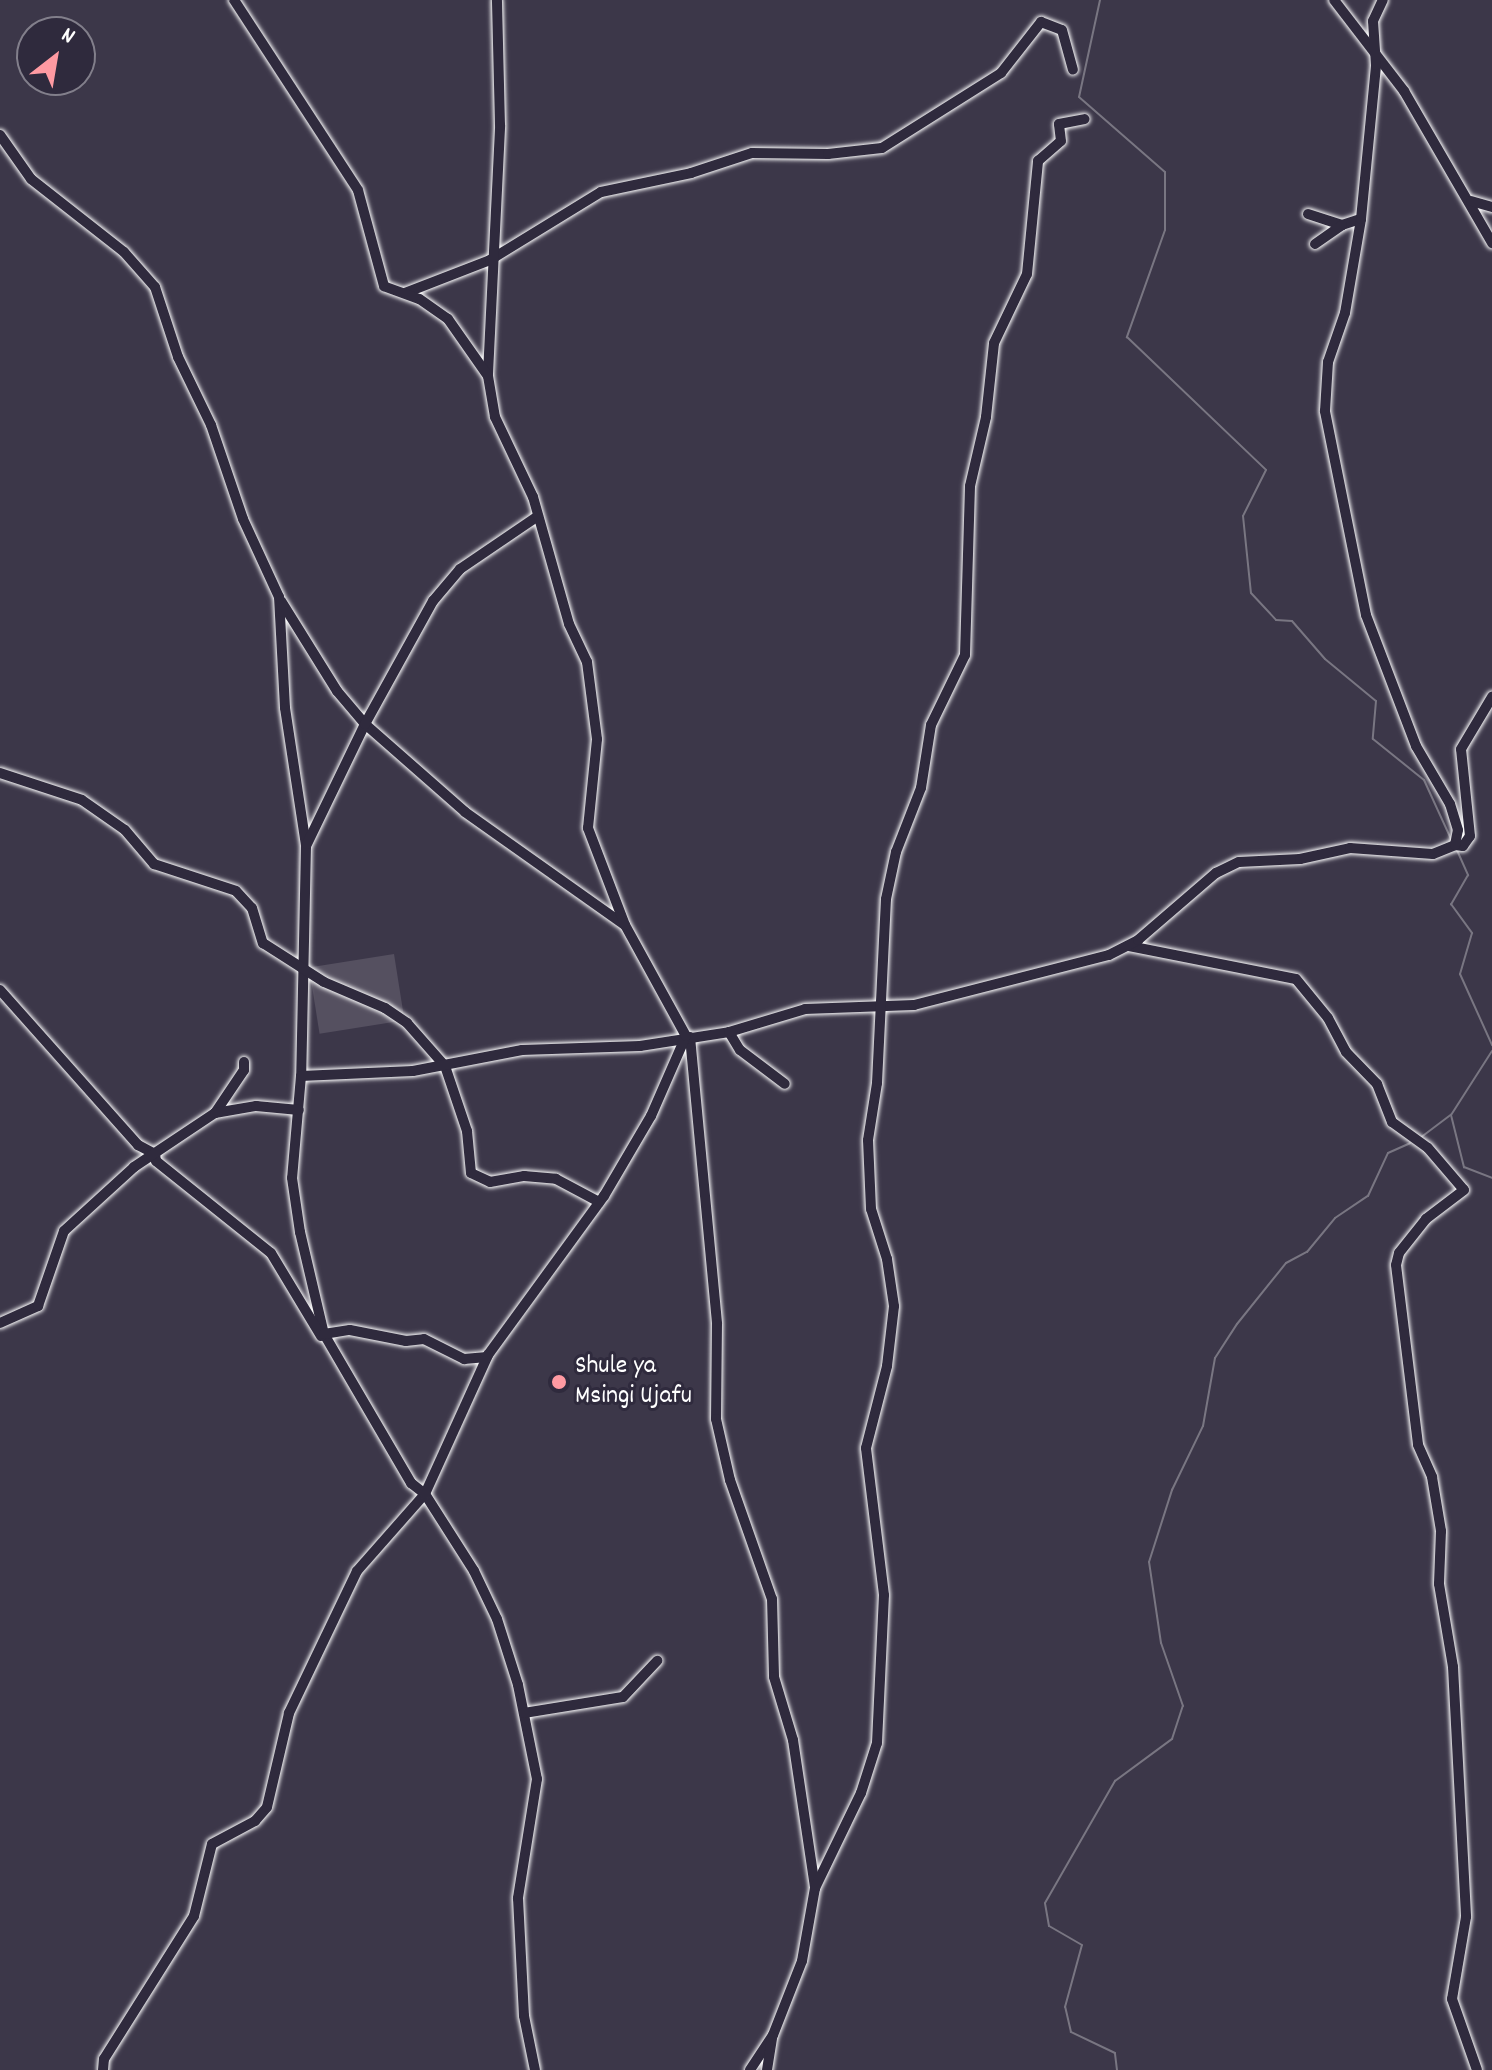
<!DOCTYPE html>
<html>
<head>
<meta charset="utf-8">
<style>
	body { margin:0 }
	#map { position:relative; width:1492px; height:2070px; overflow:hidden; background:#3c3749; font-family:Dekko,sans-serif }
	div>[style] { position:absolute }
	.green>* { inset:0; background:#555060; transform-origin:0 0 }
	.stream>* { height:2px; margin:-1px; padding:0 1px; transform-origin:1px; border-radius:1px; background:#797682 }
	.roads { filter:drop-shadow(0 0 2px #fff) drop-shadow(0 0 2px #fff) }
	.minor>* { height:10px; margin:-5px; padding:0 5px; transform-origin:5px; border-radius:5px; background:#2f2a3d }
	.dots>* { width:22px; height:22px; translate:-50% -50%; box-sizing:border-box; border:4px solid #2f2a3d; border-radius:50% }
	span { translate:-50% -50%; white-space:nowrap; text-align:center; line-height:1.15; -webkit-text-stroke:6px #2f2a3d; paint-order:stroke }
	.poi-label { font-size:26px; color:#fff }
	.left { translate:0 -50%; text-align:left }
	.north { position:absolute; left:16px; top:16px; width:80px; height:80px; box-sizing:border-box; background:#2f2a3d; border:2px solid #827f8b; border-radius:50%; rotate:31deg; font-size:22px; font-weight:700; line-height:32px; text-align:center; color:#fff }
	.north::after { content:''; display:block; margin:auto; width:28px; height:36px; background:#ff9aa2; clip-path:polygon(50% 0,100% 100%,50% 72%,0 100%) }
</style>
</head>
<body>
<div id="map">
	<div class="green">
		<i style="left:394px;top:954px;width:67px;height:86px;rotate:81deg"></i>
	</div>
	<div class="stream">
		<i style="left:1100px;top:0;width:99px;rotate:102.2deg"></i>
		<i style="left:1079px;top:97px;width:114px;rotate:41.1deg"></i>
		<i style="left:1165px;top:172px;width:58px;rotate:90deg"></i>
		<i style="left:1165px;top:230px;width:114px;rotate:109.6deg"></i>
		<i style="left:1127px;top:337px;width:192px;rotate:43.7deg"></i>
		<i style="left:1266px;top:470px;width:51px;rotate:116.6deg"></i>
		<i style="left:1243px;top:516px;width:77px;rotate:84.1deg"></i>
		<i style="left:1251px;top:593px;width:37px;rotate:47deg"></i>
		<i style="left:1276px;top:620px;width:16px;rotate:4deg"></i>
		<i style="left:1292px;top:621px;width:50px;rotate:49deg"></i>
		<i style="left:1325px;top:659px;width:66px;rotate:39.5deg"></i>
		<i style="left:1376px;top:701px;width:38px;rotate:95deg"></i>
		<i style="left:1373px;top:739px;width:65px;rotate:38.8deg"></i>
		<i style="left:1424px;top:780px;width:65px;rotate:65.4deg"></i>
		<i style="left:1456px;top:848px;width:30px;rotate:66deg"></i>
		<i style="left:1468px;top:875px;width:34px;rotate:120deg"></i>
		<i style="left:1451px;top:904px;width:36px;rotate:54deg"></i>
		<i style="left:1472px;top:933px;width:43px;rotate:106.3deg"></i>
		<i style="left:1460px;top:974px;width:78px;rotate:65.7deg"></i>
		<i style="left:1492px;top:1051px;width:76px;rotate:122.6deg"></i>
		<i style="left:1451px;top:1115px;width:54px;rotate:76deg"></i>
		<i style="left:1464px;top:1167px;width:30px;rotate:21deg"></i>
		<i style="left:1420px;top:1138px;width:39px;rotate:-37deg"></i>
		<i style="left:1117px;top:2070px;width:17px;rotate:-97deg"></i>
		<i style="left:1115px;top:2053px;width:49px;rotate:-154.5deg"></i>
		<i style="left:1071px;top:2032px;width:26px;rotate:-103deg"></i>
		<i style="left:1065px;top:2007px;width:64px;rotate:-74.7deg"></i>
		<i style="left:1082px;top:1945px;width:38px;rotate:-150deg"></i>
		<i style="left:1049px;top:1926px;width:23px;rotate:-100deg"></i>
		<i style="left:1045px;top:1903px;width:141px;rotate:-60.2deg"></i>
		<i style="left:1115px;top:1781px;width:71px;rotate:-36.4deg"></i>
		<i style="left:1172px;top:1739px;width:35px;rotate:-72deg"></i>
		<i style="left:1183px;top:1706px;width:67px;rotate:-109.2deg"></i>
		<i style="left:1161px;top:1643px;width:82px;rotate:-98.4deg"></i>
		<i style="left:1149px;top:1562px;width:76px;rotate:-72.3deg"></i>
		<i style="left:1172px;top:1490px;width:71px;rotate:-64.2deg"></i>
		<i style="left:1203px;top:1426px;width:69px;rotate:-80deg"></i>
		<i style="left:1215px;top:1358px;width:40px;rotate:-57.1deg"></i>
		<i style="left:1237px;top:1324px;width:78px;rotate:-51.2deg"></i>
		<i style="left:1286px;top:1263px;width:24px;rotate:-28deg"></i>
		<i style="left:1307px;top:1252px;width:44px;rotate:-50.5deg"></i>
		<i style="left:1335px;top:1218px;width:40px;rotate:-34deg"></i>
		<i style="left:1368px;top:1196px;width:47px;rotate:-65.1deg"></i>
		<i style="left:1388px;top:1153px;width:24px;rotate:-24deg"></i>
	</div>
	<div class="roads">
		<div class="minor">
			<i style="left:1334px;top:0;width:115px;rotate:52.4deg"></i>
			<i style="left:1404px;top:91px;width:176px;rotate:59.9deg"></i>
			<i style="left:0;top:135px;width:54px;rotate:54.8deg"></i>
			<i style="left:31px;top:179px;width:118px;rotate:38.1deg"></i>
			<i style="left:124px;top:252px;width:47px;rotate:48.5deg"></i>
			<i style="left:155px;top:287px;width:74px;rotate:71.8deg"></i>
			<i style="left:178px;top:357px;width:76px;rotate:64.1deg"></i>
			<i style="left:211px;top:425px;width:99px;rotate:71.2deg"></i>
			<i style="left:243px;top:519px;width:86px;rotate:65.2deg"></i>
			<i style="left:279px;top:597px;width:111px;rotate:86.9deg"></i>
			<i style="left:285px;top:708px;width:140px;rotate:81.3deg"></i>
			<i style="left:306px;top:846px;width:230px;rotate:91.2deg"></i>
			<i style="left:301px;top:1076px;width:102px;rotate:95deg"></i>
			<i style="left:292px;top:1178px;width:55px;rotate:81.6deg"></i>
			<i style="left:300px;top:1232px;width:105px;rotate:76.8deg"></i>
			<i style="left:324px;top:1334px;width:173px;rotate:59.7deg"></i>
			<i style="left:411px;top:1483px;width:18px;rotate:38deg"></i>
			<i style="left:425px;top:1494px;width:91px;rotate:57.5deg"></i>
			<i style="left:474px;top:1571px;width:53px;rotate:64.4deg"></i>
			<i style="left:497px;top:1619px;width:69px;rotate:72.3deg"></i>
			<i style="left:518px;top:1685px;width:96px;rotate:78.6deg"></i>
			<i style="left:537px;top:1779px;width:121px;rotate:99.1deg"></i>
			<i style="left:518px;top:1898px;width:118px;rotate:87.1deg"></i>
			<i style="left:524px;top:2016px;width:55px;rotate:78.5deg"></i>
			<i style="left:1471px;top:201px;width:22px;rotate:16deg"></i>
			<i style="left:1308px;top:214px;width:36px;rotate:18deg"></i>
			<i style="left:1342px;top:225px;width:20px;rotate:-18deg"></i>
			<i style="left:1315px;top:244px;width:33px;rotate:-35deg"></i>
			<i style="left:405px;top:293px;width:91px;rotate:-21.2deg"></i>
			<i style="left:490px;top:260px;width:130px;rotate:-31.5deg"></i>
			<i style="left:601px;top:192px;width:92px;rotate:-11.9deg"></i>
			<i style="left:691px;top:173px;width:64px;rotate:-18.2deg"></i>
			<i style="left:752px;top:153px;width:76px;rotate:0.8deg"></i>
			<i style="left:828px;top:154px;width:54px;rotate:-6.3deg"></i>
			<i style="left:882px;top:148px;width:141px;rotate:-32.2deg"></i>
			<i style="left:1001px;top:73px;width:65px;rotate:-51.9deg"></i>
			<i style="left:1041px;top:22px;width:22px;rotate:21deg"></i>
			<i style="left:1062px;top:30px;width:41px;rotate:74.6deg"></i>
			<i style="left:488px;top:374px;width:249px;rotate:-87.2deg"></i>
			<i style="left:500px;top:125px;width:125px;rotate:-91.4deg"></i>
			<i style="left:281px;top:601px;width:106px;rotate:58.1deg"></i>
			<i style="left:337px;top:691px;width:43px;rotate:49.7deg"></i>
			<i style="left:365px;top:724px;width:133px;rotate:41.3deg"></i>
			<i style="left:465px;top:812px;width:194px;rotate:35.3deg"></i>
			<i style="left:0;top:773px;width:86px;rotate:18.2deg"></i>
			<i style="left:82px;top:800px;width:52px;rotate:34.9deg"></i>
			<i style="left:125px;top:830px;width:45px;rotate:49.5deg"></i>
			<i style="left:154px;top:864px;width:86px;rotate:18.2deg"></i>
			<i style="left:236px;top:891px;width:23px;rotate:47deg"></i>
			<i style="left:252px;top:908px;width:37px;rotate:73deg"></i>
			<i style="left:263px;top:943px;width:72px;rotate:32.6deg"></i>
			<i style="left:324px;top:982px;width:66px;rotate:23.1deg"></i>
			<i style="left:385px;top:1008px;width:27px;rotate:34deg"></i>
			<i style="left:407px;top:1023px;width:57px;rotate:48.5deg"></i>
			<i style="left:445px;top:1066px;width:69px;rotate:71.3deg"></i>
			<i style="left:467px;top:1131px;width:42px;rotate:84.6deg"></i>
			<i style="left:471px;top:1173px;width:21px;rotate:25deg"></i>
			<i style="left:490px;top:1182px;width:35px;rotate:-10deg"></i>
			<i style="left:524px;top:1176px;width:32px;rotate:5deg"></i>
			<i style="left:556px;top:1179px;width:49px;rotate:28.1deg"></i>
			<i style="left:307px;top:844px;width:133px;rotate:-64.2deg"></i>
			<i style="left:365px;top:724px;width:141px;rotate:-61.1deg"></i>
			<i style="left:433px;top:601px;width:42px;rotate:-49.8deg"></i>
			<i style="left:460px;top:569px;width:94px;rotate:-34.2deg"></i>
			<i style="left:1455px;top:845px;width:8px;rotate:7deg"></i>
			<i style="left:1463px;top:846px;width:12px;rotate:-55deg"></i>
			<i style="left:1470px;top:836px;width:87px;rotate:-95.9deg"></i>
			<i style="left:1461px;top:749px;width:61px;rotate:-59.2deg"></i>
			<i style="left:1129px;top:946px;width:170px;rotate:11.2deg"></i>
			<i style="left:1296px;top:979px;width:50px;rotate:50.6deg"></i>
			<i style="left:1328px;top:1018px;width:38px;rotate:62deg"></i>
			<i style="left:1346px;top:1052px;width:45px;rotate:45.9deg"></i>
			<i style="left:1377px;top:1084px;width:41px;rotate:68.5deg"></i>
			<i style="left:1392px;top:1122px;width:44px;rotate:35.8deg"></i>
			<i style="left:1428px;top:1148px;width:55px;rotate:49.4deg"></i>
			<i style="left:1464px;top:1190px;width:48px;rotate:142.7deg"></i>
			<i style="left:1426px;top:1219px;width:43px;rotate:128.5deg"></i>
			<i style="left:1399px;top:1253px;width:12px;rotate:104deg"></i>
			<i style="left:1396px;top:1265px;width:181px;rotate:83deg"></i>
			<i style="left:1418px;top:1445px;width:35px;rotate:66deg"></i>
			<i style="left:1432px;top:1477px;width:55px;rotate:80.5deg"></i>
			<i style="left:1441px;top:1531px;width:53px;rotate:92.2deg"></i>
			<i style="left:1439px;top:1584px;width:84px;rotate:80.4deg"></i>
			<i style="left:1453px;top:1667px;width:250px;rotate:87deg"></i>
			<i style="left:1466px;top:1917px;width:83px;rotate:99.7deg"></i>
			<i style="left:1452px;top:1999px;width:75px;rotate:70.6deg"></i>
			<i style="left:0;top:990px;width:208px;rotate:48.3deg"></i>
			<i style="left:138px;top:1145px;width:19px;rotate:28deg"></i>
			<i style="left:155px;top:1154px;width:7px;rotate:82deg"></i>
			<i style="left:156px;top:1161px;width:147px;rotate:38.7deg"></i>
			<i style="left:271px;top:1253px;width:97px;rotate:58.9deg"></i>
			<i style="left:729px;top:1032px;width:21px;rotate:59deg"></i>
			<i style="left:740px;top:1050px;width:56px;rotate:37.1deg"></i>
			<i style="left:690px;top:1037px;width:288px;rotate:84.6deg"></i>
			<i style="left:717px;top:1324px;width:95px;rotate:90.6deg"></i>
			<i style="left:716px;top:1419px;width:63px;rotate:77.1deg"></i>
			<i style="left:730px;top:1480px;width:126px;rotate:70.6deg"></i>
			<i style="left:772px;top:1599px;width:78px;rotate:88.5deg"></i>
			<i style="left:774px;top:1677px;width:66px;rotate:73.2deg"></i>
			<i style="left:793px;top:1740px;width:150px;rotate:81.5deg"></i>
			<i style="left:815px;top:1888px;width:74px;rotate:100.1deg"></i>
			<i style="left:802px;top:1961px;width:79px;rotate:111.4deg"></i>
			<i style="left:773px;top:2035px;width:42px;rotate:123.3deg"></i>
			<i style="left:301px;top:1076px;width:112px;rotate:-2.6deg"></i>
			<i style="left:413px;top:1071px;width:111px;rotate:-10.9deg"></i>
			<i style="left:522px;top:1050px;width:118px;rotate:-1.9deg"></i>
			<i style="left:640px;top:1046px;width:90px;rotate:-8.9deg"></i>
			<i style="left:729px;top:1032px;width:79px;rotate:-16.8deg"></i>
			<i style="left:805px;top:1009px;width:109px;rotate:-2.1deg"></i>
			<i style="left:914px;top:1005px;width:201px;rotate:-14.4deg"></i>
			<i style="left:1109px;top:955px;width:33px;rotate:-27deg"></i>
			<i style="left:1138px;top:940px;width:103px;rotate:-40.7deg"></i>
			<i style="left:1216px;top:873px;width:25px;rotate:-26deg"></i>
			<i style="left:1239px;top:862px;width:61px;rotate:-2.8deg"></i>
			<i style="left:1300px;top:859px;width:51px;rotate:-12.4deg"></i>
			<i style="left:1350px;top:848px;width:83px;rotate:4.1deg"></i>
			<i style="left:1433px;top:854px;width:24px;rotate:-22deg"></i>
			<i style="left:1455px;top:845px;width:15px;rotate:-79deg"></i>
			<i style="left:1458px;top:830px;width:27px;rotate:-107deg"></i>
			<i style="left:1450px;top:804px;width:67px;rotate:-120.4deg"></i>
			<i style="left:1416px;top:746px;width:140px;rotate:-110.9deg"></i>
			<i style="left:1366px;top:615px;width:208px;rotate:-101.4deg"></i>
			<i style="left:1325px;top:411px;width:49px;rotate:-86.5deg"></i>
			<i style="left:1328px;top:362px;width:52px;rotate:-70.9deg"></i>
			<i style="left:1345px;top:313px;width:95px;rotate:-80.3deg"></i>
			<i style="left:1361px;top:219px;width:155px;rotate:-84.4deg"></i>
			<i style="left:1376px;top:65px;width:44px;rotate:-93.9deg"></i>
			<i style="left:1373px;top:21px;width:23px;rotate:-65deg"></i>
			<i style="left:215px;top:1113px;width:52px;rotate:-56deg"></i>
			<i style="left:244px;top:1070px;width:8px;rotate:-90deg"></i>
			<i style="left:0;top:1323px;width:42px;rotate:-24.1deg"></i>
			<i style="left:38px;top:1306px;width:79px;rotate:-70.9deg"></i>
			<i style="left:64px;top:1231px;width:95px;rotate:-42.4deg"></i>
			<i style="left:134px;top:1167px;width:97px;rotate:-33.7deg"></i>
			<i style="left:215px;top:1113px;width:42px;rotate:-9.7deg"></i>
			<i style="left:256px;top:1106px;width:43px;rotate:5.3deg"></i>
			<i style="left:324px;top:1334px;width:26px;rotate:-9deg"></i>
			<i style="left:350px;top:1330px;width:57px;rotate:11.1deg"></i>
			<i style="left:406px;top:1341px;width:18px;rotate:-6deg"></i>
			<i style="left:424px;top:1339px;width:45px;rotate:26.6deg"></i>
			<i style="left:464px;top:1359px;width:23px;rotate:-5deg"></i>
			<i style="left:524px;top:1713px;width:100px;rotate:-9.2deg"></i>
			<i style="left:623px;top:1697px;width:50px;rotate:-46.6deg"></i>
			<i style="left:815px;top:1888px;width:106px;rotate:-64.2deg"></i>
			<i style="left:861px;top:1793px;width:52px;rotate:-72.3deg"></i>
			<i style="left:877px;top:1743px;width:148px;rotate:-87.3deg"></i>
			<i style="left:884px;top:1595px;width:148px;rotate:-97deg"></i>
			<i style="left:866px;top:1448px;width:85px;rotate:-75.6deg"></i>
			<i style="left:887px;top:1366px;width:60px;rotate:-83.3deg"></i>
			<i style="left:894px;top:1306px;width:48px;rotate:-98.5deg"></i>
			<i style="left:887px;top:1259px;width:52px;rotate:-107.7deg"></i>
			<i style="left:871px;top:1209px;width:69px;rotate:-92.5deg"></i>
			<i style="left:868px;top:1140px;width:58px;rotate:-81deg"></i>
			<i style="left:877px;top:1083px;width:184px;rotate:-87.2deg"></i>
			<i style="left:886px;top:899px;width:48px;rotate:-78deg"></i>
			<i style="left:896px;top:852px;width:69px;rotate:-68.7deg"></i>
			<i style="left:921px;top:788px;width:64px;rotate:-81deg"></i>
			<i style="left:931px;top:725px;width:78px;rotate:-64.1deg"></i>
			<i style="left:965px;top:655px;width:169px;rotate:-88.3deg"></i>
			<i style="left:970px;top:486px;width:71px;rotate:-76.9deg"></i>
			<i style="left:986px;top:417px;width:74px;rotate:-83.8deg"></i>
			<i style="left:994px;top:343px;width:76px;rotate:-64.4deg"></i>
			<i style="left:1027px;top:274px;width:114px;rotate:-84.4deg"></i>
			<i style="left:1038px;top:161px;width:30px;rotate:-41deg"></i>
			<i style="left:1061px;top:141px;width:17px;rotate:-97deg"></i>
			<i style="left:1059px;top:124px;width:26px;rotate:-11deg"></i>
			<i style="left:103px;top:2070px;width:11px;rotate:-85deg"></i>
			<i style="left:104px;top:2059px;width:169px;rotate:-57.8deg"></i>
			<i style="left:194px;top:1916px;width:74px;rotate:-76deg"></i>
			<i style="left:212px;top:1844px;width:49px;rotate:-28.1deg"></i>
			<i style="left:255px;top:1821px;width:18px;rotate:-49deg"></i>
			<i style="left:267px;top:1807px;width:97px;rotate:-76.8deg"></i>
			<i style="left:289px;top:1713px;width:157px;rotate:-64.4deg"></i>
			<i style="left:357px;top:1571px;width:103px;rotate:-48.6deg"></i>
			<i style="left:425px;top:1494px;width:153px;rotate:-65.6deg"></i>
			<i style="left:488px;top:1355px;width:197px;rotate:-53.9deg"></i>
			<i style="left:604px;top:1196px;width:93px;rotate:-59.6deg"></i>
			<i style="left:651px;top:1116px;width:87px;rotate:-66.4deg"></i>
			<i style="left:686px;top:1036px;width:127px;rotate:-118.8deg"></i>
			<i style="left:625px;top:925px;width:104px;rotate:-110.9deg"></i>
			<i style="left:588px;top:828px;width:89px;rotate:-84.2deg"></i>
			<i style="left:597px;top:739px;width:78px;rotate:-97.4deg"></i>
			<i style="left:587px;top:662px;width:42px;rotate:-115.3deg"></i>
			<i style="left:569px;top:624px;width:132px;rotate:-105.8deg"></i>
			<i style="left:533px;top:497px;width:89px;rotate:-115.4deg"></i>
			<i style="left:495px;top:417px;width:42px;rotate:-99.7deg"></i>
			<i style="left:488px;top:376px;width:70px;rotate:-125.1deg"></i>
			<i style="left:448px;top:319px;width:35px;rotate:-145deg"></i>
			<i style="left:419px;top:299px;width:37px;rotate:-160deg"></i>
			<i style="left:384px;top:286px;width:99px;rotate:-105.2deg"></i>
			<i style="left:358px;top:190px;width:227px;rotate:-123.1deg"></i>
			<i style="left:767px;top:2070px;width:33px;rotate:-81deg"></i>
		</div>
	</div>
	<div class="dots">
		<i style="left:559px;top:1382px;background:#ff9aa2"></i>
	</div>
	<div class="poi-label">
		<span class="left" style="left:575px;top:1382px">Shule ya<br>Msingi Ujafu</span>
	</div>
	<div class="north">N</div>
</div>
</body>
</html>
